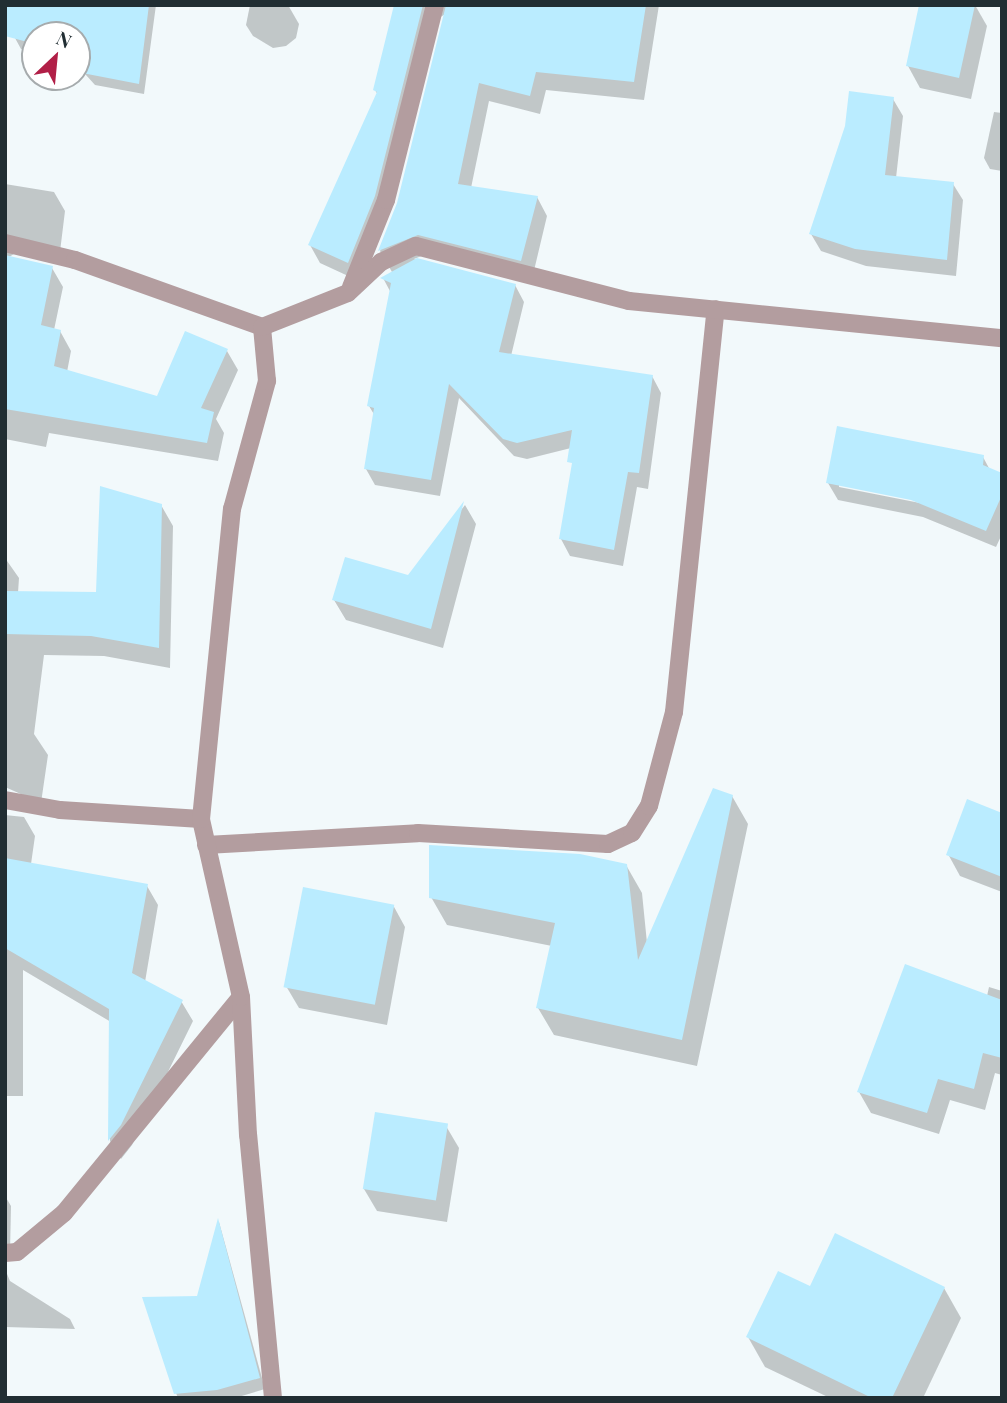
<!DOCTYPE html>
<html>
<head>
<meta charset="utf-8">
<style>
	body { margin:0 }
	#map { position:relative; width:1007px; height:1403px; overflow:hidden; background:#f2f9fb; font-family:"Playfair Display",serif }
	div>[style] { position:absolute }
	.shadow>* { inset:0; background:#0003 }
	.building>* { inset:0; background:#baecff; transform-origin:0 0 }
	.minor>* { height:18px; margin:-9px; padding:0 9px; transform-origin:9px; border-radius:9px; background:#b39d9f }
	span { translate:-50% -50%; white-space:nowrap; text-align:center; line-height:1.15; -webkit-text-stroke:5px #fff; paint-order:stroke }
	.frame { position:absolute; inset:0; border:7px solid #212e33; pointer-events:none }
	.north { position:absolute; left:21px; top:21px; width:70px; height:70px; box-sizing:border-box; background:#fff; border:2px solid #a6abad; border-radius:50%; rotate:26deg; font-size:19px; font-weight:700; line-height:28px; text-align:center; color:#212e33 }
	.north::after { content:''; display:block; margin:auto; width:24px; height:32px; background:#b11f47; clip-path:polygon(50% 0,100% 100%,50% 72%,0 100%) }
</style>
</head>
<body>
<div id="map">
	<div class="shadow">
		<i style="clip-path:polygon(24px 5px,156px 5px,144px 94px,95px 85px,77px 65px,77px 35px,35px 35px,35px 53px,21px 49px,15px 38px)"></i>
		<i style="clip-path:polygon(250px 5px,288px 5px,299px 24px,296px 38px,286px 46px,273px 48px,253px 36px,246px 25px)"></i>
		<i style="clip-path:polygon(396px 5px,659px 5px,644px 100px,546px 90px,540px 114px,489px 101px,471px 188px,537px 197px,547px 216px,532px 279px,429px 253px,414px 259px,515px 285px,524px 302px,511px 356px,652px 376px,661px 393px,648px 489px,637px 487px,623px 566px,570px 556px,561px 539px,573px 469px,571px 448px,527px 459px,514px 456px,459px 398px,440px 496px,375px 485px,366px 469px,375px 416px,369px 406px,391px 293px,383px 278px,392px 272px,380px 251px,399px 203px,447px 13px,434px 21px,359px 281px,320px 263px,310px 245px,378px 95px,375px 90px)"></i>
		<i style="clip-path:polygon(975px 5px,987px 26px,971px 99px,920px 88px,908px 66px)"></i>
		<i style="clip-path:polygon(893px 99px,903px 116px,896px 178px,953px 184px,963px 200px,956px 276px,866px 266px,821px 251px,811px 234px)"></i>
		<i style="clip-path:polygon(994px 112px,1002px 113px,1002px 171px,990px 169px,984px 158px)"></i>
		<i style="clip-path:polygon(5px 184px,54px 192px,65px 211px,59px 260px,19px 251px,9px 257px,52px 268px,63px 287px,54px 330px,60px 331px,71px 351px,67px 372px,158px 398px,186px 333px,227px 351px,238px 370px,216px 419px,224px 433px,218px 461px,49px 433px,46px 447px,5px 439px)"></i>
		<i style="clip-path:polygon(evenodd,983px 457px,990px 470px,1002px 475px,1002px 534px,996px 547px,923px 517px,838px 500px,828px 483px,983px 457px,839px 483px,920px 500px,920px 503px,839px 487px,839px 483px)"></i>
		<i style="clip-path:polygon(161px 505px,173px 526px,170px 668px,104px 656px,44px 655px,34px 734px,48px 755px,41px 803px,5px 787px,5px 558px,19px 578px,18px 593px,98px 594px)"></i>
		<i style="clip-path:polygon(465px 505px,476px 524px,443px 648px,346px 620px,334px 600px,409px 577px)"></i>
		<i style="clip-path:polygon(732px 796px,748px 824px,697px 1066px,554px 1035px,538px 1008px,552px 946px,447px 925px,431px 897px,626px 865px,642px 893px,647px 943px)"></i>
		<i style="clip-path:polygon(5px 815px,24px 817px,35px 836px,31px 864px,147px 886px,158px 905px,145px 982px,181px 1001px,193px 1021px,132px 1145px,121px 1159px,110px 1141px,111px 1022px,23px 970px,23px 1096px,5px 1096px)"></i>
		<i style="clip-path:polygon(1002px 816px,1002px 892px,960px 876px,948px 854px)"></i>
		<i style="clip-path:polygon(393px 905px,405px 927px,387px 1025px,299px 1008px,286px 986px)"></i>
		<i style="clip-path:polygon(989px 987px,1002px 991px,1002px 1075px,995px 1073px,985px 1110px,950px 1100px,939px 1134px,871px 1113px,859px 1092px,987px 996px)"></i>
		<i style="clip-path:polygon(446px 1126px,459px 1148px,447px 1222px,377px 1211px,364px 1189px)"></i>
		<i style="clip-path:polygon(5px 1196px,11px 1206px,10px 1253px,5px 1259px)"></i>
		<i style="clip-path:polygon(219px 1222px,265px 1389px,235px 1398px,178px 1398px,176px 1393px)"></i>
		<i style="clip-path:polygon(5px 1269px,10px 1281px,70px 1319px,75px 1329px,5px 1327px)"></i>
		<i style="clip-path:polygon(810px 1288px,944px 1288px,961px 1318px,923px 1398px,830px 1398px,765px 1367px,748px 1337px)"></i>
	</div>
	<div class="building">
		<i style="clip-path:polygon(5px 5px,149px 5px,139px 84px,77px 72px,77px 35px,35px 35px,35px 44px,5px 36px)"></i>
		<i style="clip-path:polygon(394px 5px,423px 5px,375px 196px,348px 263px,308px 245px,377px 92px,373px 90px)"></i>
		<i style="clip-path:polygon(446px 5px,646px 5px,634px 82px,536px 72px,530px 96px,479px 83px,458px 184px,538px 196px,521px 261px,418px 235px,378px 251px,397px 203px)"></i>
		<i style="clip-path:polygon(919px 5px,975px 5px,959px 78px,906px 66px)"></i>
		<i style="clip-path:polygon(849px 91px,894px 97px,885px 175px,954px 182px,947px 260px,855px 249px,809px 234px,845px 126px)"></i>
		<i style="clip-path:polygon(5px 255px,53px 266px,41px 325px,61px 330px,54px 366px,157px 396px,185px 331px,228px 349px,201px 408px,214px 412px,207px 443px,5px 409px)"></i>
		<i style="clip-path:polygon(417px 258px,516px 284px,499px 352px,653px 375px,639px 473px,628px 472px,614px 550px,559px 539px,572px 463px,567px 462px,572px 430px,517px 443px,503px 439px,449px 384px,431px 480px,364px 469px,374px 408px,367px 406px,391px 283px,380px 278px)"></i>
		<i style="clip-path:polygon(837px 426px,984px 455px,983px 465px,1002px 473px,1002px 495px,986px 531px,911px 500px,826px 483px)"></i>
		<i style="clip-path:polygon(100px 486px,162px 504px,159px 648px,91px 636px,5px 634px,5px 591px,96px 592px)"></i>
		<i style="clip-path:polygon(464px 501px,431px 629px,332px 600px,345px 557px,408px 575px)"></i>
		<i style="clip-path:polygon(713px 788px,733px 795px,682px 1040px,536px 1008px,555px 923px,429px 898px,429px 845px,580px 854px,627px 864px,638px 960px)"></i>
		<i style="clip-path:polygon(967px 799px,1002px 813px,1002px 877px,946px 855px)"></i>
		<i style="clip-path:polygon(5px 858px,148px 884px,132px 973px,183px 1000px,121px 1125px,108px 1141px,109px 1009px,5px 948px)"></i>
		<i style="left:303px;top:887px;width:93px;height:102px;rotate:11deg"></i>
		<i style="clip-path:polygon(905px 964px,1002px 1000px,1002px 1058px,983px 1053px,974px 1089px,938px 1079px,927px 1113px,857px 1092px)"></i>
		<i style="left:375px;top:1112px;width:74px;height:78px;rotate:9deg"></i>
		<i style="clip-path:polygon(218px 1218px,260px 1378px,217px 1390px,174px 1394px,142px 1297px,197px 1296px)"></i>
		<i style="clip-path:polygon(835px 1233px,945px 1287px,892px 1398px,872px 1398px,746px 1337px,778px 1271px,810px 1286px)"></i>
	</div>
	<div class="minor">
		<i style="left:5px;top:243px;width:72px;rotate:13.7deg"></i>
		<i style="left:75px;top:260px;width:199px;rotate:19.7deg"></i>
		<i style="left:351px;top:287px;width:94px;rotate:-68.1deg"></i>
		<i style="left:386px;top:200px;width:201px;rotate:-75.9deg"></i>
		<i style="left:5px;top:800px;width:56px;rotate:10.3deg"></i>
		<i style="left:60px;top:810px;width:141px;rotate:3.7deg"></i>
		<i style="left:206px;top:845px;width:212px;rotate:-3.2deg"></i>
		<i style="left:418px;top:833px;width:190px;rotate:3.3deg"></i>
		<i style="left:608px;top:844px;width:26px;rotate:-25deg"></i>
		<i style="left:632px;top:833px;width:32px;rotate:-58deg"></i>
		<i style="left:649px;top:806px;width:97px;rotate:-75.1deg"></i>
		<i style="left:674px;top:712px;width:405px;rotate:-84.1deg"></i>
		<i style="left:5px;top:1253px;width:12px;rotate:-5deg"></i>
		<i style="left:17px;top:1252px;width:61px;rotate:-39.7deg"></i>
		<i style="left:64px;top:1213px;width:279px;rotate:-50.7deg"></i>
		<i style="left:273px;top:1398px;width:264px;rotate:-95.4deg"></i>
		<i style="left:248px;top:1135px;width:138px;rotate:-92.9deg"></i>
		<i style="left:241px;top:997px;width:182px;rotate:-102.7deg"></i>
		<i style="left:201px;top:819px;width:312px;rotate:-84.3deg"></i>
		<i style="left:232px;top:509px;width:133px;rotate:-74.7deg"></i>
		<i style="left:267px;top:381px;width:54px;rotate:-95.3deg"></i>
		<i style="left:262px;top:327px;width:92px;rotate:-21.6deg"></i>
		<i style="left:348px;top:293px;width:45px;rotate:-43.2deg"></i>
		<i style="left:381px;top:262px;width:38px;rotate:-25deg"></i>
		<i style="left:416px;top:246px;width:220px;rotate:14.5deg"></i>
		<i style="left:629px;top:301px;width:375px;rotate:5.7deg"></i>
	</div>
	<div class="frame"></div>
	<div class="north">N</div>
</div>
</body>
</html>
